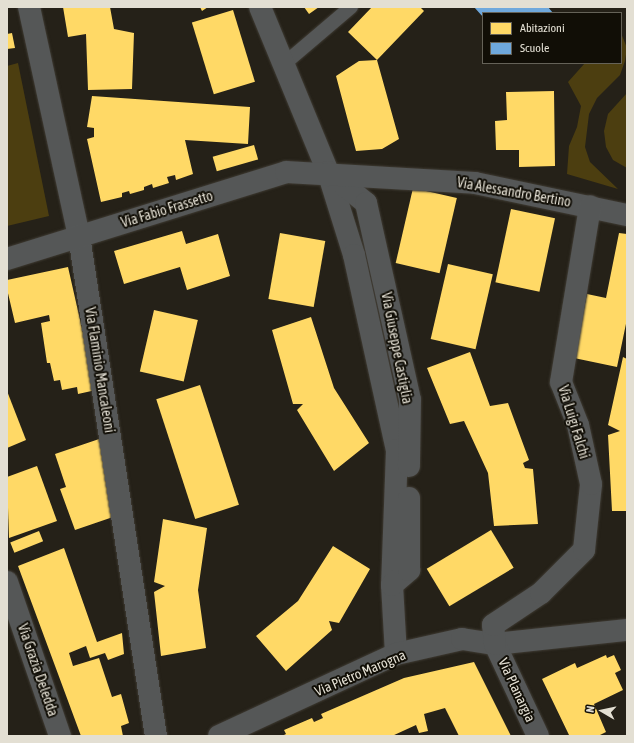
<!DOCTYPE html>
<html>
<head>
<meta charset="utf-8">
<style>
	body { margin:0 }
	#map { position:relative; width:634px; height:743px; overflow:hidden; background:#252118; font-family:"Asap Condensed",sans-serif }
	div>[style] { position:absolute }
	.green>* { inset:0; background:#4c3e10 }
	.homes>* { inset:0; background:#ffd966; transform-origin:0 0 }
	.schools>* { inset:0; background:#6fa8dc }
	.roads { filter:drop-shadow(0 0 1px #3f3b33) drop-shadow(0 0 1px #3f3b33) }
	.service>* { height:14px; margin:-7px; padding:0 7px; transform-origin:7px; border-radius:7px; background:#555757 }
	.minor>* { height:22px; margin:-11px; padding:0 11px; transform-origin:11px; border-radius:11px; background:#555757 }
	.tertiary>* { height:22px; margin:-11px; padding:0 11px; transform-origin:11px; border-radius:11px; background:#555757 }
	span { translate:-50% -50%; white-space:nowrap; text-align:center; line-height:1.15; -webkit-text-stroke:4px #110e06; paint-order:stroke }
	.street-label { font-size:14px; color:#e3dfd3 }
	.frame { position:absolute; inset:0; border:8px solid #e3dfd3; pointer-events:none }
	.legend { position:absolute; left:482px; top:12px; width:140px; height:52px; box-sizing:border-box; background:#110e06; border:1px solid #656258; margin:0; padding:5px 7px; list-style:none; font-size:12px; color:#e3dfd3 }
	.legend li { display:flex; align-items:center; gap:8px; height:20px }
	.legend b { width:20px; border:1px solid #656258 }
	.north { position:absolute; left:582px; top:691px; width:40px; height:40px; -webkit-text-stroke:3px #110e06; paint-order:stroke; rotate:279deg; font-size:11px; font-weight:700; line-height:16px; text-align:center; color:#e3dfd3 }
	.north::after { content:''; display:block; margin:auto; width:14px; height:18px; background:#e3dfd3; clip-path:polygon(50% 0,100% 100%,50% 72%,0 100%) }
</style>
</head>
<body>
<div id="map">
	<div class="green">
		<i style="clip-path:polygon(621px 33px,627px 48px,625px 61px,620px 75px,597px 98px,589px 114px,585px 147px,590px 162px,618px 189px,567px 174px,569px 146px,577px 127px,581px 106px,568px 82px,585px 63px,621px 63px)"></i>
		<i style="clip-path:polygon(18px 63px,49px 216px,7px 226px,7px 66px)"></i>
		<i style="clip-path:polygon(627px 93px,627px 168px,613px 160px,606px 147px,604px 131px,608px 114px)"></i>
	</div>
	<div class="homes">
		<i style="clip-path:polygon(63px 7px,110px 7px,114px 29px,134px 33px,132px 89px,88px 90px,86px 34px,68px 37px)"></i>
		<i style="clip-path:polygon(200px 7px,208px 7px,202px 11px)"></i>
		<i style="clip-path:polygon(304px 7px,319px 7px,309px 14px)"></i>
		<i style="clip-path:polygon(372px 7px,420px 7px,424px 11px,377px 60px,399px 139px,382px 149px,356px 151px,336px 76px,359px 61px,377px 60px,348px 32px)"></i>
		<i style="left:233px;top:10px;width:75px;height:43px;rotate:73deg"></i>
		<i style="clip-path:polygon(12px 33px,15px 48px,7px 49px,7px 34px)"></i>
		<i style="clip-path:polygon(554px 91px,555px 166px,519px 167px,519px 150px,496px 150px,495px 121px,507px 120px,506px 92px)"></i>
		<i style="clip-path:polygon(92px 96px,250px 107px,248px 144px,185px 140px,193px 174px,176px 180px,175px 175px,167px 177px,169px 183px,153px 188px,152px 184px,144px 187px,144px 190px,130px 194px,129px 191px,122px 193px,122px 197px,101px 202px,87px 139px,94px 137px,94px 128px,87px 127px)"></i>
		<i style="left:254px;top:145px;width:15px;height:43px;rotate:74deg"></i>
		<i style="left:413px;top:188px;width:45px;height:77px;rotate:13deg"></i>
		<i style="left:511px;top:209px;width:45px;height:75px;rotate:12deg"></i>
		<i style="clip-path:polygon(182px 231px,186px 244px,218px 234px,230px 276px,187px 290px,180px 267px,124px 284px,114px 251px)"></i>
		<i style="left:280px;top:233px;width:46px;height:67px;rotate:10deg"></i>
		<i style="clip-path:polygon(619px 233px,627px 234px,627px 319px,617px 367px,574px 358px,587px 294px,606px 298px)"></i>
		<i style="left:448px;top:264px;width:46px;height:77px;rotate:13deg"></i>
		<i style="clip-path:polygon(68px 267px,96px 390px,78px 394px,77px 387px,62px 390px,60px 380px,54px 381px,50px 363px,47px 363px,41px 323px,50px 321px,49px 315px,15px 323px,7px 289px,7px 280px)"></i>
		<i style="left:154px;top:310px;width:45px;height:63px;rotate:13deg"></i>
		<i style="clip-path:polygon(311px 317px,334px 388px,369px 443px,334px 471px,297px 410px,303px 404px,293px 404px,272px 330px)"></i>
		<i style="clip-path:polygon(470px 352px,490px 406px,508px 403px,529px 460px,523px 463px,525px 468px,533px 469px,538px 524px,494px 526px,488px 473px,464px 421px,450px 424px,427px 368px)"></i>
		<i style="clip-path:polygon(623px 357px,627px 359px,627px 511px,612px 511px,608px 435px,620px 431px,608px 425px)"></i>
		<i style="left:200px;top:385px;width:126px;height:46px;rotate:72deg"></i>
		<i style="clip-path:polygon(7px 391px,26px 440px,7px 448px)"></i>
		<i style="clip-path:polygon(105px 437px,113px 517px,75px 530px,60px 489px,66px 487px,55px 454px)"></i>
		<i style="clip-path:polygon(37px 466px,57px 521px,9px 538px,7px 477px)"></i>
		<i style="clip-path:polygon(163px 519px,207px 528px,198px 590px,206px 648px,161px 656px,154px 592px,165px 586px,154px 582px)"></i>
		<i style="left:491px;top:530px;width:44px;height:75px;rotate:59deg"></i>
		<i style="left:39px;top:531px;width:11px;height:31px;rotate:68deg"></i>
		<i style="clip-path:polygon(333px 546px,370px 569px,339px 623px,329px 621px,332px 630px,286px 671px,256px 636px,298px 601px)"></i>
		<i style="clip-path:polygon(64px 548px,97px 642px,122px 633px,124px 654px,108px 660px,105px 653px,90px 658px,86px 646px,69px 653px,73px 666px,99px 658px,112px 697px,121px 694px,129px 723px,121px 726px,123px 736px,81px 736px,18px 566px)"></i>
		<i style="clip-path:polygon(606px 655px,607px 658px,614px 655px,621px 670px,615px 673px,623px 690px,594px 704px,606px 732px,598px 736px,569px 735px,542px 679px,575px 663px,577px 668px)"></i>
		<i style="clip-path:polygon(474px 662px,511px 736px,459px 736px,445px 708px,424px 714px,428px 731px,419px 733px,416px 725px,392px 736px,282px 736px,286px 734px,284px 730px,312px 718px,314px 722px,323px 718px,321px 714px,404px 678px)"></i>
	</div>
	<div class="schools">
		<i style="clip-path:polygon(474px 7px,548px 7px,553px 13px,483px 13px,483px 17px)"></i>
	</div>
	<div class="roads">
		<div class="service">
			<i style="left:284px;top:64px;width:88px;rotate:-40.4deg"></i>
		</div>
		<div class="minor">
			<i style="left:29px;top:7px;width:234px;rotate:77.7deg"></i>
			<i style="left:79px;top:236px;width:506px;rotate:81.25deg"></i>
			<i style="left:260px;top:7px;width:178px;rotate:67.6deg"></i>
			<i style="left:328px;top:172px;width:87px;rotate:72.6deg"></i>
			<i style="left:354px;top:255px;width:200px;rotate:77.6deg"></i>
			<i style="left:397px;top:450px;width:135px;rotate:92.1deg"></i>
			<i style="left:392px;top:585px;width:69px;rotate:86.7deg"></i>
			<i style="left:328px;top:172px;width:49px;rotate:39.2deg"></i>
			<i style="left:366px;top:203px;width:202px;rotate:77.4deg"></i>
			<i style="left:410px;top:400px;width:66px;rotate:90.9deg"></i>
			<i style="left:7px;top:259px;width:292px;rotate:-17.3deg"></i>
			<i style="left:286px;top:172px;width:189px;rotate:3.3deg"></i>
			<i style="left:475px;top:183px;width:155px;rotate:11.9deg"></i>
			<i style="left:392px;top:585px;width:23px;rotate:-41deg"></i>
			<i style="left:409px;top:570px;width:72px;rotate:-90deg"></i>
			<i style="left:219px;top:736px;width:195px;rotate:-24.9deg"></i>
			<i style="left:396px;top:654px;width:68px;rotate:-12.8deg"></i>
			<i style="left:462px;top:639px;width:33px;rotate:9deg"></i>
			<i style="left:495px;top:644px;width:133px;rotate:-6.1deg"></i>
			<i style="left:538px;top:736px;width:102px;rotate:-115.1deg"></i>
			<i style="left:495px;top:644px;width:19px;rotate:-96deg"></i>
			<i style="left:493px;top:625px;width:58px;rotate:-33.7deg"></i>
			<i style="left:541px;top:593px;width:61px;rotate:-45deg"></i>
			<i style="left:584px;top:550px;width:66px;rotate:-83.9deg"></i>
			<i style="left:591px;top:484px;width:60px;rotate:-102.4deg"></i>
			<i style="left:578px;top:425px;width:46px;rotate:-111.6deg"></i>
			<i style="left:561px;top:382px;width:178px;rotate:-80.6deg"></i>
		</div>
		<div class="tertiary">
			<i style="left:7px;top:582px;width:163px;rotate:71deg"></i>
		</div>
	</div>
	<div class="street-label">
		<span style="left:514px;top:192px;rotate:10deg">Via Alessandro Bertino</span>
		<span style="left:167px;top:209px;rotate:-17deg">Via Fabio Frassetto</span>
		<span style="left:397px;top:348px;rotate:79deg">Via Giuseppe Castiglia</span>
		<span style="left:100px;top:370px;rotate:81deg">Via Flaminio Mancaleoni</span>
		<span style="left:574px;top:422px;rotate:73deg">Via Luigi Falchi</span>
		<span style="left:38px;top:670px;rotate:71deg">Via Grazia Deledda</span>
		<span style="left:360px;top:673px;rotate:-23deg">Via Pietro Marogna</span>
		<span style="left:517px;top:690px;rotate:65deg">Via Planargia</span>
	</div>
	<div class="frame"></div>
	<ul class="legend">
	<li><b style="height:11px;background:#ffd966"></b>Abitazioni</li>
	<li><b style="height:11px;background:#6fa8dc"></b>Scuole</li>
	</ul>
	<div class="north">N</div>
</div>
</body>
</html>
